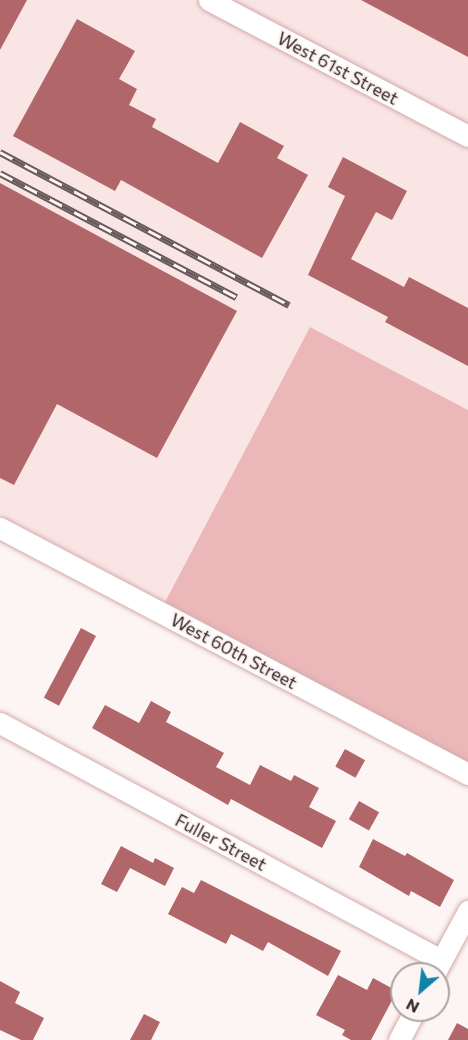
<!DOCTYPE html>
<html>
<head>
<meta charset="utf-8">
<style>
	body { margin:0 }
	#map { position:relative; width:468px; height:1040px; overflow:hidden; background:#fdf4f4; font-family:Commissioner,sans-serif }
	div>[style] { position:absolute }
	.built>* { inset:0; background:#fae5e5 }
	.green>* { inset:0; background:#ebb7b8 }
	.building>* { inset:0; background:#b1666a; transform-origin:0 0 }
	.roads { filter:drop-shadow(0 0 2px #d2aaaa) drop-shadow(0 0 2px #d2aaaa) }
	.minor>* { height:21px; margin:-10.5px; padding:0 10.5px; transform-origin:10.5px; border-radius:10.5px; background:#fff }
	.rail>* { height:7px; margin-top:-3.5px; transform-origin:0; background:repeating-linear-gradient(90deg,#fdf4f4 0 14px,#675a5a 0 28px); box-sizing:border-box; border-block:2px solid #675a5a }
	span { translate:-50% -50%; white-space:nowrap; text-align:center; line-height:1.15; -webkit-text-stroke:4.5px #fdf4f4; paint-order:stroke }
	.street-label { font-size:18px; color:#372828 }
	.north { position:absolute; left:390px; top:962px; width:60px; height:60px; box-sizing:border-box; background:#fdf4f4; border:2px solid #aea2a2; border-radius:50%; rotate:208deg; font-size:16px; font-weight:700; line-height:24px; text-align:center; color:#372828 }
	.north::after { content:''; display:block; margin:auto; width:21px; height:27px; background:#0f84aa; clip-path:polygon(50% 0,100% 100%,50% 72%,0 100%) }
</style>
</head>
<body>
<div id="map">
	<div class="built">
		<i style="clip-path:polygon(0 0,468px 0,468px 410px,310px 327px,165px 602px,0 515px)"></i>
	</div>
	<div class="green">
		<i style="clip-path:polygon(310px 327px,468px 410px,468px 762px,165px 602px)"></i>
	</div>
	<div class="building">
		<i style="clip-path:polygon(0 0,27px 0,0 50px)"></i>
		<i style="clip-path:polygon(361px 0,468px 0,468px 57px)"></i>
		<i style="clip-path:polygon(77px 19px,135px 51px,119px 79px,137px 89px,129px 105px,156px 119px,152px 127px,218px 163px,240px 122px,284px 146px,277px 158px,308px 175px,262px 258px,121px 180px,115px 191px,13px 136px)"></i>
		<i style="clip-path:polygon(343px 157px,407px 191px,392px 220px,376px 212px,351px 259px,404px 287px,409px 277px,468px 308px,468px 366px,385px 322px,388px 317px,308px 275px,345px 196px,328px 187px)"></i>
		<i style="clip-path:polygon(0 183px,237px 311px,157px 458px,57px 404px,14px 485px,0 478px)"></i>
		<i style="left:81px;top:628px;width:17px;height:79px;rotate:28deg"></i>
		<i style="clip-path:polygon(151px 701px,171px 712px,166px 722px,224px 753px,216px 767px,250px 785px,260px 765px,291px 781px,294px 775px,319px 788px,309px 807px,336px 821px,322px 848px,231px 799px,228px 805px,92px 728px,105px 705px,139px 723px)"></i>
		<i style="left:345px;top:749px;width:23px;height:20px;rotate:29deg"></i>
		<i style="left:359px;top:801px;width:23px;height:21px;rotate:29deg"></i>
		<i style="clip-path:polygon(373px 839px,405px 856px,407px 853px,454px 880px,440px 907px,411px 891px,409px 896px,359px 867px)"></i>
		<i style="clip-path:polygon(121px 846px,153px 863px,155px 858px,174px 868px,165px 886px,130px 868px,117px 892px,101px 884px)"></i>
		<i style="clip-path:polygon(201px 880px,341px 951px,328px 976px,268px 942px,263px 951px,231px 934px,226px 944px,168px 914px,182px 887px,194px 893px)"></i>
		<i style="clip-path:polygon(338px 975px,367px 990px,373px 978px,397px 991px,371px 1040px,351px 1040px,342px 1035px,345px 1030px,316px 1015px)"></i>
		<i style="clip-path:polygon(0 981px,20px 992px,15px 1003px,44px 1018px,33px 1040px,21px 1040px,0 1030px)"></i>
		<i style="clip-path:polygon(144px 1014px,160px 1022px,151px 1040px,130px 1040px)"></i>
		<i style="clip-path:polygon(457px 1023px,468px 1029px,468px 1040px,448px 1040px)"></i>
	</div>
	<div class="roads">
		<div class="minor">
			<i style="left:209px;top:0;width:293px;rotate:27.7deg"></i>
			<i style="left:0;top:528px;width:529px;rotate:27.73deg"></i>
			<i style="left:0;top:723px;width:501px;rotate:28.25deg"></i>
			<i style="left:434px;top:974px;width:72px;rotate:-61.6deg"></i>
			<i style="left:399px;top:1040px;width:34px;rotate:-62deg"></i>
		</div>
	</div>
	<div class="rail">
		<i style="left:0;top:152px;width:327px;rotate:27.9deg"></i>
		<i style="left:0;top:173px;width:267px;rotate:27.7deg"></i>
	</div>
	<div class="street-label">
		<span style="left:338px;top:68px;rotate:28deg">West 61st Street</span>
		<span style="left:234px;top:651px;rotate:28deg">West 60th Street</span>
		<span style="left:221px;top:842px;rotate:28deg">Fuller Street</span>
	</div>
	<div class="north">N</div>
</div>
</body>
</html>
